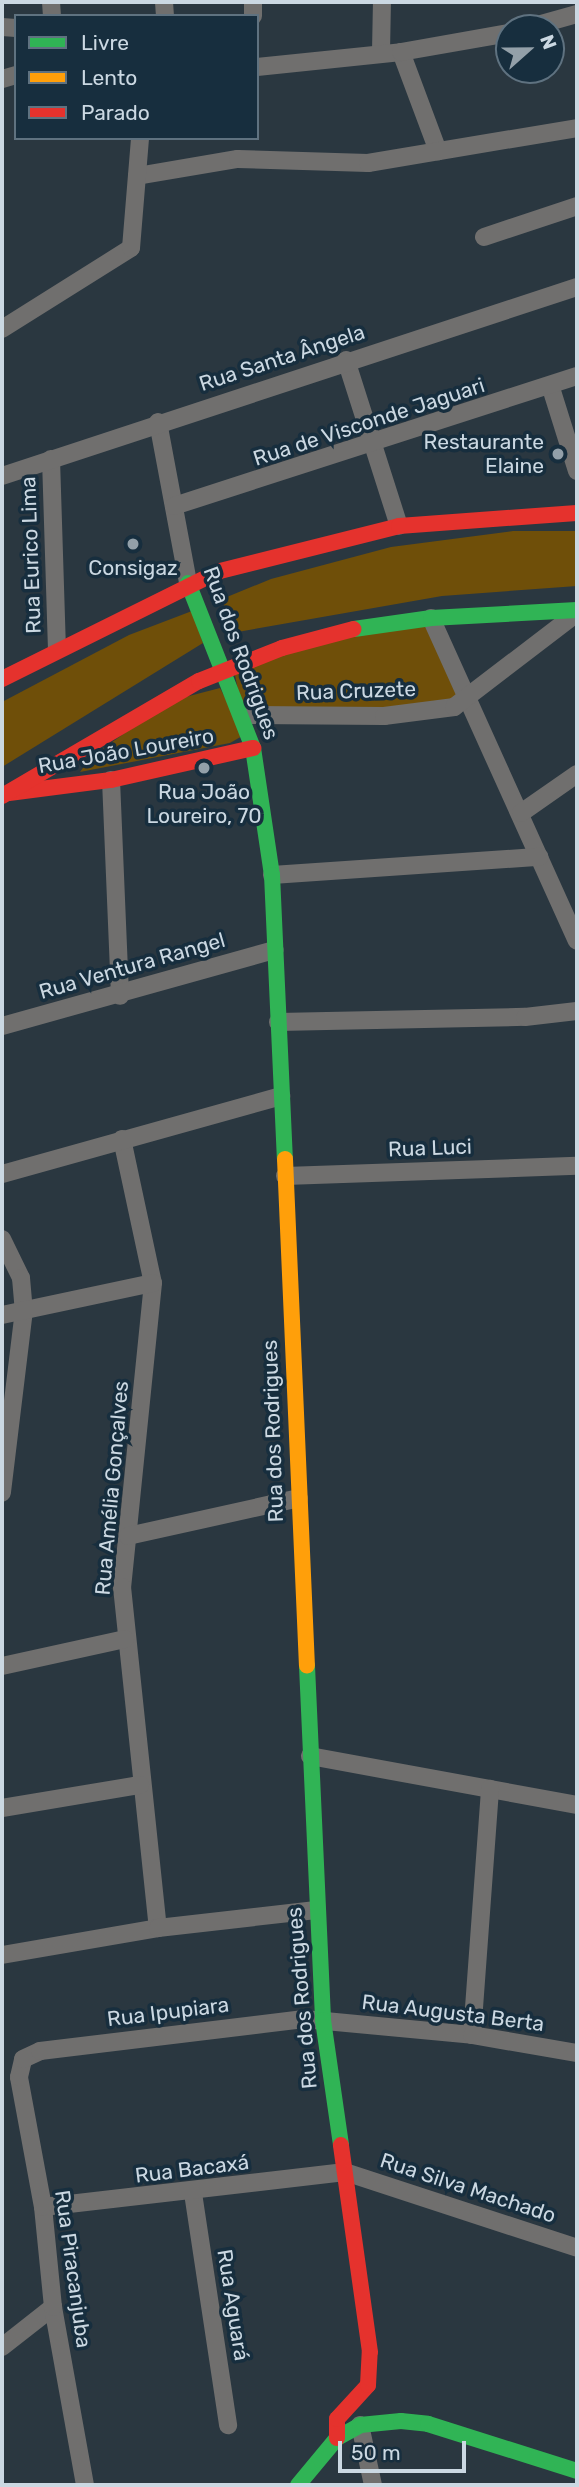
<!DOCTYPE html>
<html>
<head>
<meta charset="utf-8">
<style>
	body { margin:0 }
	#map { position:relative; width:579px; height:2487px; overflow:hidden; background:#2a3740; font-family:Rubik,sans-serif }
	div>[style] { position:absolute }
	.green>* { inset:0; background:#6f4f09 }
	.street>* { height:18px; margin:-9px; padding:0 9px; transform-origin:9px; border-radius:9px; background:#706f6e }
	.fast>* { height:16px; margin:-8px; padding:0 8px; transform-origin:8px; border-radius:8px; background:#30b455 }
	.slow>* { height:16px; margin:-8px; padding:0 8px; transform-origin:8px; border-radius:8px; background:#ff9f0a }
	.jam>* { height:16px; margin:-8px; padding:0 8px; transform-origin:8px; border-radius:8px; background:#e5322d }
	.dots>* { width:19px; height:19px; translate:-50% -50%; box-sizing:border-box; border:4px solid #172e3e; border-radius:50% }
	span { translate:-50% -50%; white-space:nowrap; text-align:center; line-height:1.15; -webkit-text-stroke:7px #172e3e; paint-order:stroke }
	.street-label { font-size:21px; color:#cbd8e2 }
	.poi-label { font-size:21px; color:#cbd8e2 }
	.right { translate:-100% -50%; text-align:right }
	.frame { position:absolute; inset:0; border:4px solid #cbd8e2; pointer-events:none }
	.legend { position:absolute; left:14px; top:14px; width:245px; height:126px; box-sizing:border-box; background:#172e3e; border:2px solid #5f7280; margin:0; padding:9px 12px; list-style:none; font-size:21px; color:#cbd8e2 }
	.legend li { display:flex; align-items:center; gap:14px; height:35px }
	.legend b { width:35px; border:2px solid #5f7280 }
	.north { position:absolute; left:495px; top:14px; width:70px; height:70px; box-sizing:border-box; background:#172e3e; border:2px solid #5f7280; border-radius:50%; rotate:69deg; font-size:19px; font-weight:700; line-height:28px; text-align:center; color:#cbd8e2 }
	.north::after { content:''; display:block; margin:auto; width:24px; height:32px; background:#93a0a9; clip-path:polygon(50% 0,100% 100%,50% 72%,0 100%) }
	.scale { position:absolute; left:338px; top:2441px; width:128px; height:32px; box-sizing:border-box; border:4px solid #cbd8e2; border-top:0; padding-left:9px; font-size:21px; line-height:24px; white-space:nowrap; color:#cbd8e2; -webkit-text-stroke:5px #172e3e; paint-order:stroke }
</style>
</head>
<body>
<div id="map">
	<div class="green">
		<i style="clip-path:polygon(513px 531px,577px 531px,577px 586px,442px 596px,232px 633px,222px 599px,271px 579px,391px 547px)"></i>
		<i style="clip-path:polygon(192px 611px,203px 643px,2px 767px,2px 702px,129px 635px)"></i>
		<i style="clip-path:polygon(431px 618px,466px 698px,454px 706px,243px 715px,233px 665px)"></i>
		<i style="clip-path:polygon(220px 688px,244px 735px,230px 743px,80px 772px,91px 757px,170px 701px)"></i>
	</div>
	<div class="street">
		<i style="left:51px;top:2px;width:14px;rotate:86deg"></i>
		<i style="left:164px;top:2px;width:14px;rotate:86deg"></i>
		<i style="left:253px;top:2px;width:14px;rotate:90deg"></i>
		<i style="left:2px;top:27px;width:14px;rotate:4deg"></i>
		<i style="left:527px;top:28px;width:52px;rotate:-15.6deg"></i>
		<i style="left:381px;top:52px;width:50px;rotate:-88.9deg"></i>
		<i style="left:401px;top:52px;width:106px;rotate:69.5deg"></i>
		<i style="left:257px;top:67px;width:145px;rotate:-5.9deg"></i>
		<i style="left:401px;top:52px;width:110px;rotate:-10deg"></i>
		<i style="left:2px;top:79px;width:15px;rotate:-16deg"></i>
		<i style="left:137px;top:176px;width:102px;rotate:-9.6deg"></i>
		<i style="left:238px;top:159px;width:130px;rotate:1.8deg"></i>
		<i style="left:368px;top:163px;width:212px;rotate:-9.5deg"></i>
		<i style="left:484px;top:237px;width:98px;rotate:-18.4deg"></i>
		<i style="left:2px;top:329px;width:152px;rotate:-32.1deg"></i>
		<i style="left:131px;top:248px;width:110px;rotate:-85.3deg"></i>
		<i style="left:346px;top:360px;width:174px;rotate:72.3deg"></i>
		<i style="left:551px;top:388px;width:87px;rotate:72.6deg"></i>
		<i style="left:158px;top:422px;width:164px;rotate:79.4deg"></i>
		<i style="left:51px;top:459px;width:190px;rotate:88.2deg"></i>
		<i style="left:2px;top:476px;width:605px;rotate:-18.2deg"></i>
		<i style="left:174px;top:506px;width:423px;rotate:-17.9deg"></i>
		<i style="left:431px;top:618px;width:354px;rotate:65.7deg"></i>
		<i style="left:243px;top:715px;width:141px;rotate:0.4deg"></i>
		<i style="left:384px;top:716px;width:71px;rotate:-7.3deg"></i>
		<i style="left:454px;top:707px;width:155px;rotate:-37.4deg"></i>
		<i style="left:111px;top:780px;width:216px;rotate:87.6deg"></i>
		<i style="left:521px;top:813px;width:68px;rotate:-34.9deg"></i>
		<i style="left:272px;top:875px;width:268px;rotate:-3.9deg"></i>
		<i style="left:278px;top:1022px;width:247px;rotate:-1.2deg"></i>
		<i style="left:525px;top:1017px;width:52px;rotate:-6.6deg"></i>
		<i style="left:2px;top:1026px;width:283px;rotate:-15.6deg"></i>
		<i style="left:122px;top:1139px;width:147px;rotate:77.9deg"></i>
		<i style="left:153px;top:1283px;width:306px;rotate:95.8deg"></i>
		<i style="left:122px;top:1587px;width:343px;rotate:84deg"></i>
		<i style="left:2px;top:1174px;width:290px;rotate:-15.6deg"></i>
		<i style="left:285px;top:1176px;width:292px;rotate:-2deg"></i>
		<i style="left:2px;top:1239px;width:43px;rotate:64deg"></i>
		<i style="left:21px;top:1278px;width:32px;rotate:85deg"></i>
		<i style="left:24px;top:1310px;width:184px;rotate:96.9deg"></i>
		<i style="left:2px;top:1315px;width:154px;rotate:-12deg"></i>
		<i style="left:128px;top:1536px;width:175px;rotate:-12.5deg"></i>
		<i style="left:2px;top:1666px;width:126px;rotate:-12.4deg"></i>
		<i style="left:310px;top:1756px;width:271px;rotate:10.4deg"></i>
		<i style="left:2px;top:1808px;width:140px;rotate:-9.5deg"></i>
		<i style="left:2px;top:1955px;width:158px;rotate:-9.8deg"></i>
		<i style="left:158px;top:1928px;width:159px;rotate:-6.5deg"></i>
		<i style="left:472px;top:2035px;width:247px;rotate:-85.8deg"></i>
		<i style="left:193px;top:2193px;width:235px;rotate:81.4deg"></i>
		<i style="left:43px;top:2207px;width:304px;rotate:-6.6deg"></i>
		<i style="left:345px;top:2172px;width:244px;rotate:18.1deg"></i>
		<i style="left:2px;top:2347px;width:65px;rotate:-38.1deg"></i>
		<i style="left:360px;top:2425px;width:61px;rotate:77.8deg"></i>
		<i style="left:85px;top:2485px;width:181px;rotate:-100.2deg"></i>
		<i style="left:53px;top:2307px;width:100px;rotate:-95.7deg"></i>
		<i style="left:43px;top:2207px;width:132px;rotate:-100.5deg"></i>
		<i style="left:19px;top:2077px;width:18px;rotate:-77deg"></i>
		<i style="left:23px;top:2059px;width:19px;rotate:-25deg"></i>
		<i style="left:40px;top:2051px;width:266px;rotate:-6.9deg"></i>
		<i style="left:304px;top:2019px;width:169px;rotate:5.4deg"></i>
		<i style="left:472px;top:2035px;width:107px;rotate:9.7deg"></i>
	</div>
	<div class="fast">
		<i style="left:188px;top:583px;width:177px;rotate:68.5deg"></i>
		<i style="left:253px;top:748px;width:128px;rotate:81.5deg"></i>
		<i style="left:272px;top:875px;width:284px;rotate:87.4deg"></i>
		<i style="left:354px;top:629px;width:78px;rotate:-8.1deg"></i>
		<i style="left:431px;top:618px;width:146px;rotate:-3.1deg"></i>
		<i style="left:307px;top:1666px;width:354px;rotate:87.4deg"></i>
		<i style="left:323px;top:2020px;width:126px;rotate:81.8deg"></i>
		<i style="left:298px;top:2485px;width:61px;rotate:-50.3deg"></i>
		<i style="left:337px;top:2438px;width:26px;rotate:-29deg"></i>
		<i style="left:360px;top:2425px;width:41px;rotate:-5.6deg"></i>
		<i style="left:401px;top:2421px;width:27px;rotate:6deg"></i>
		<i style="left:428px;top:2424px;width:156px;rotate:17.5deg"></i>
	</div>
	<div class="slow">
		<i style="left:285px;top:1159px;width:507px;rotate:87.52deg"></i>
	</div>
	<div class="jam">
		<i style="left:2px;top:679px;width:243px;rotate:-26.4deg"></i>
		<i style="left:220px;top:571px;width:185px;rotate:-14.1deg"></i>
		<i style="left:399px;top:526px;width:178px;rotate:-4.2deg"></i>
		<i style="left:9px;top:793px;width:103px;rotate:-7.3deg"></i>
		<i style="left:111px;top:780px;width:146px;rotate:-12.7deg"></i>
		<i style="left:2px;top:796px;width:228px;rotate:-30.3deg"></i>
		<i style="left:199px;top:681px;width:89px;rotate:-21.7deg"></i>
		<i style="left:282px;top:648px;width:74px;rotate:-14.8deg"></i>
		<i style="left:337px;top:2438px;width:19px;rotate:-90deg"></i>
		<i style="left:337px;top:2419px;width:46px;rotate:-47.6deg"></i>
		<i style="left:368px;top:2385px;width:33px;rotate:-87deg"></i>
		<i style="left:370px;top:2352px;width:209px;rotate:-98deg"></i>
	</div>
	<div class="dots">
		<i style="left:558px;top:454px;background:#93a0a9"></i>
		<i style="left:133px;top:544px;background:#93a0a9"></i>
		<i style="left:204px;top:768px;background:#93a0a9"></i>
	</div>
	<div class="street-label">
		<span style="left:282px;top:358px;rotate:-18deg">Rua Santa Ângela</span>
		<span style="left:369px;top:422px;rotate:-18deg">Rua de Visconde Jaguari</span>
		<span style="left:31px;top:555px;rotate:-92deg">Rua Eurico Lima</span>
		<span style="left:241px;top:653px;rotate:70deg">Rua dos Rodrigues</span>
		<span style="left:356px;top:691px;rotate:-2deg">Rua Cruzete</span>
		<span style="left:126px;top:751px;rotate:-10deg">Rua João Loureiro</span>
		<span style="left:132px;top:966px;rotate:-16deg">Rua Ventura Rangel</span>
		<span style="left:430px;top:1148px;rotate:-2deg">Rua Luci</span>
		<span style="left:273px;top:1431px;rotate:-92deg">Rua dos Rodrigues</span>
		<span style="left:112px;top:1488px;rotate:-85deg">Rua Amélia Gonçalves</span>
		<span style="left:302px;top:1998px;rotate:-95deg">Rua dos Rodrigues</span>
		<span style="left:168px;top:2012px;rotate:-7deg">Rua Ipupiara</span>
		<span style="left:453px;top:2013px;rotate:7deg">Rua Augusta Berta</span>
		<span style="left:192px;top:2169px;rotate:-7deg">Rua Bacaxá</span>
		<span style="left:468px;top:2188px;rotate:18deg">Rua Silva Machado</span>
		<span style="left:73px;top:2269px;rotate:82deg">Rua Piracanjuba</span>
		<span style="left:233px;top:2305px;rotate:81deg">Rua Aguará</span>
	</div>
	<div class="poi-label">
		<span class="right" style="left:544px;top:454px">Restaurante<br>Elaine</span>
		<span style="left:133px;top:568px">Consigaz</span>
		<span style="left:204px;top:804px">Rua João<br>Loureiro, 70</span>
	</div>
	<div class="frame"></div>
	<ul class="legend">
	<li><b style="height:9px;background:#30b455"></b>Livre</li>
	<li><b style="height:9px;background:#ff9f0a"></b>Lento</li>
	<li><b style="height:9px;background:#e5322d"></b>Parado</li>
	</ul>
	<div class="north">N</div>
	<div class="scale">50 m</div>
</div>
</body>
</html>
